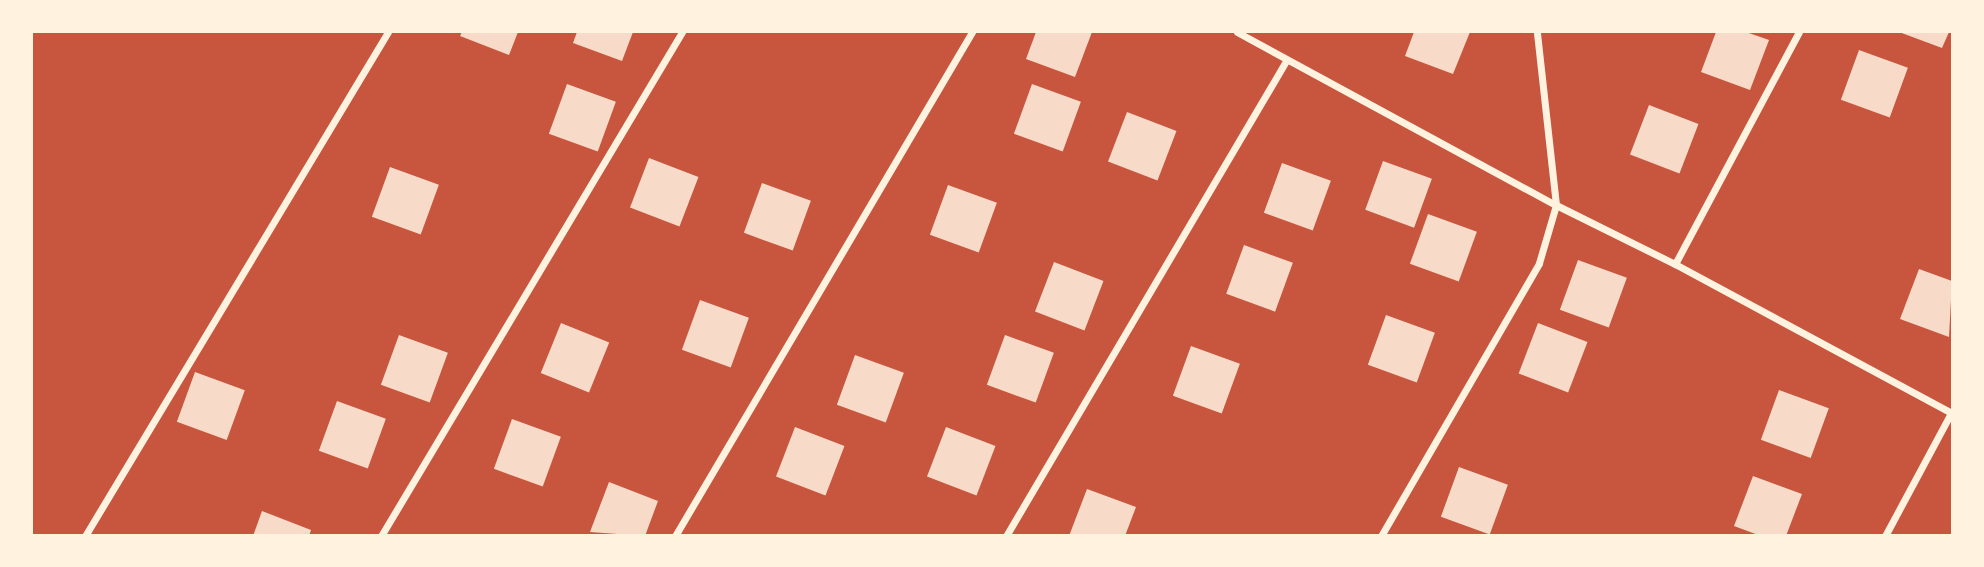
<!DOCTYPE html>
<html>
<head>
<meta charset="utf-8">
<style>
	body { margin:0 }
	#map { position:relative; width:1984px; height:567px; overflow:hidden; background:#c8553d; font-family:Lato,sans-serif }
	div>[style] { position:absolute }
	.building>* { inset:0; background:#f7dbc8; transform-origin:0 0 }
	.minor>* { height:7px; margin:-3.5px; padding:0 3.5px; transform-origin:3.5px; border-radius:3.5px; background:#fff3e0 }
	span { translate:-50% -50%; white-space:nowrap; text-align:center; line-height:1.15; -webkit-text-stroke:5px #fff3e0; paint-order:stroke }
	.frame { position:absolute; inset:0; border:33px solid #fff3e0; pointer-events:none }
</style>
</head>
<body>
<div id="map">
	<div class="building">
		<i style="clip-path:polygon(462px 32px,518px 32px,509px 55px,460px 36px)"></i>
		<i style="clip-path:polygon(577px 32px,633px 32px,622px 61px,573px 43px)"></i>
		<i style="clip-path:polygon(1036px 32px,1092px 32px,1075px 77px,1026px 59px)"></i>
		<i style="clip-path:polygon(1414px 32px,1470px 32px,1453px 74px,1405px 56px)"></i>
		<i style="clip-path:polygon(1716px 32px,1746px 32px,1769px 40px,1750px 90px,1701px 72px)"></i>
		<i style="clip-path:polygon(1899px 32px,1949px 32px,1942px 48px)"></i>
		<i style="left:1859px;top:50px;width:52px;height:53px;rotate:20deg"></i>
		<i style="left:567px;top:84px;width:52px;height:53px;rotate:20deg"></i>
		<i style="left:1032px;top:84px;width:52px;height:53px;rotate:20deg"></i>
		<i style="left:1649px;top:105px;width:53px;height:53px;rotate:21deg"></i>
		<i style="left:1127px;top:112px;width:53px;height:53px;rotate:21deg"></i>
		<i style="left:649px;top:158px;width:53px;height:53px;rotate:21deg"></i>
		<i style="left:1383px;top:161px;width:52px;height:52px;rotate:20deg"></i>
		<i style="left:1282px;top:163px;width:52px;height:53px;rotate:20deg"></i>
		<i style="left:390px;top:167px;width:52px;height:53px;rotate:20deg"></i>
		<i style="left:762px;top:183px;width:52px;height:53px;rotate:20deg"></i>
		<i style="left:948px;top:185px;width:52px;height:53px;rotate:20deg"></i>
		<i style="left:1428px;top:214px;width:52px;height:53px;rotate:20deg"></i>
		<i style="left:1244px;top:245px;width:52px;height:52px;rotate:20deg"></i>
		<i style="left:1578px;top:260px;width:52px;height:53px;rotate:20deg"></i>
		<i style="left:1054px;top:262px;width:53px;height:53px;rotate:21deg"></i>
		<i style="clip-path:polygon(1919px 269px,1952px 281px,1949px 337px,1900px 319px)"></i>
		<i style="left:700px;top:300px;width:52px;height:53px;rotate:20deg"></i>
		<i style="left:1386px;top:315px;width:52px;height:53px;rotate:20deg"></i>
		<i style="left:561px;top:323px;width:52px;height:54px;rotate:22deg"></i>
		<i style="left:1538px;top:323px;width:53px;height:54px;rotate:21deg"></i>
		<i style="left:399px;top:335px;width:52px;height:53px;rotate:20deg"></i>
		<i style="left:1005px;top:335px;width:52px;height:53px;rotate:20deg"></i>
		<i style="left:1191px;top:346px;width:52px;height:53px;rotate:20deg"></i>
		<i style="left:855px;top:355px;width:52px;height:53px;rotate:20deg"></i>
		<i style="left:195px;top:372px;width:53px;height:53px;rotate:20deg"></i>
		<i style="left:1779px;top:390px;width:53px;height:53px;rotate:20deg"></i>
		<i style="left:337px;top:401px;width:52px;height:53px;rotate:20deg"></i>
		<i style="left:512px;top:419px;width:52px;height:53px;rotate:20deg"></i>
		<i style="left:795px;top:427px;width:53px;height:53px;rotate:21deg"></i>
		<i style="left:946px;top:427px;width:53px;height:53px;rotate:21deg"></i>
		<i style="left:1459px;top:467px;width:52px;height:53px;rotate:20deg"></i>
		<i style="clip-path:polygon(1753px 476px,1802px 494px,1786px 536px,1761px 536px,1734px 526px)"></i>
		<i style="clip-path:polygon(609px 482px,658px 501px,645px 536px,590px 532px)"></i>
		<i style="clip-path:polygon(1087px 489px,1136px 507px,1125px 536px,1069px 536px)"></i>
		<i style="clip-path:polygon(262px 511px,311px 530px,309px 536px,253px 536px)"></i>
	</div>
	<div class="minor">
		<i style="left:1237px;top:32px;width:363px;rotate:28.5deg"></i>
		<i style="left:1556px;top:205px;width:133px;rotate:26.4deg"></i>
		<i style="left:1675px;top:264px;width:315px;rotate:28.3deg"></i>
		<i style="left:1675px;top:264px;width:263px;rotate:-61.9deg"></i>
		<i style="left:85px;top:536px;width:588px;rotate:-58.99deg"></i>
		<i style="left:381px;top:536px;width:587px;rotate:-59.15deg"></i>
		<i style="left:675px;top:536px;width:585px;rotate:-59.49deg"></i>
		<i style="left:1006px;top:536px;width:551px;rotate:-59.48deg"></i>
		<i style="left:1381px;top:536px;width:315px;rotate:-59.9deg"></i>
		<i style="left:1539px;top:263px;width:60px;rotate:-73.7deg"></i>
		<i style="left:1556px;top:205px;width:174px;rotate:-96.3deg"></i>
		<i style="left:1885px;top:536px;width:140px;rotate:-61.8deg"></i>
	</div>
	<div class="frame"></div>
</div>
</body>
</html>
